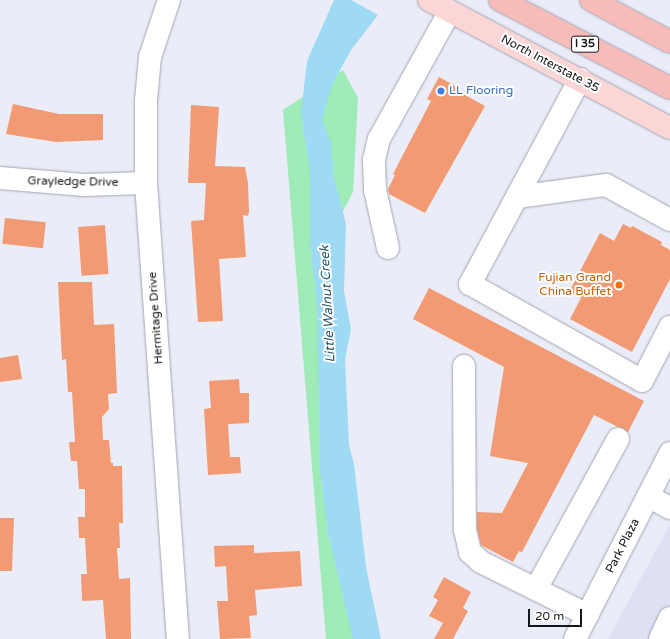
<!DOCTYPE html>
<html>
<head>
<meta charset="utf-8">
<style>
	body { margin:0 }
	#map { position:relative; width:670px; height:639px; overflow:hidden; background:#eaecf8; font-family:"Varela Round",sans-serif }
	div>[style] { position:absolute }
	.built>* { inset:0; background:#dee1f4 }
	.green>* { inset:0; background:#9eebb8 }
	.water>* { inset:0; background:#9fdaf5 }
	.building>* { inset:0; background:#f29a73; transform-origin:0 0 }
	.roads { filter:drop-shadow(0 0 1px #a3a5b0) drop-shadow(0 0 1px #a3a5b0) }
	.minor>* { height:22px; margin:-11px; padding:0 11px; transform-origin:11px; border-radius:11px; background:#fff }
	.major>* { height:22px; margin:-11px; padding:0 11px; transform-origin:11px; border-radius:11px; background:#fad6d6 }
	.highway>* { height:22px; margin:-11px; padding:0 11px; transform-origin:11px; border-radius:11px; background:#f7bbba }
	.dots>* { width:11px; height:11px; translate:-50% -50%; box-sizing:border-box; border:2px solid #fff; border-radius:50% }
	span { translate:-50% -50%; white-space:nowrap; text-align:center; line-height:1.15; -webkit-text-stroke:4px #fff; paint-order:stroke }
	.shield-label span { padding:1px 3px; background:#fff; border:1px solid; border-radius:3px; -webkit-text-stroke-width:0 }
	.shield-label { font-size:11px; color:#17171b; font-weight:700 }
	.street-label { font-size:12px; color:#17171b }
	.shop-label { font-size:12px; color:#366cbe }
	.left { translate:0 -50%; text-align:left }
	.food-label { font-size:12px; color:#c56008 }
	.right { translate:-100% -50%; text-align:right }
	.water-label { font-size:13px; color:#2a586b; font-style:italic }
	.scale { position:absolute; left:528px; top:609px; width:54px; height:18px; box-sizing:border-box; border:2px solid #17171b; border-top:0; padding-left:5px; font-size:12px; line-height:14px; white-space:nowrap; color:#17171b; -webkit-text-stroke:3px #fff; paint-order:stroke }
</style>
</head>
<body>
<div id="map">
	<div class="built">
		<i style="clip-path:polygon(670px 524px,670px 639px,608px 639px)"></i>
	</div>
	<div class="green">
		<i style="clip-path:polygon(343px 70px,358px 98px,353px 192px,340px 217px,341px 394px,374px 639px,326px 639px,283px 110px)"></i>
	</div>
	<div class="water">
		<i style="clip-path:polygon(334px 0,351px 0,378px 15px,351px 50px,332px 85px,322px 119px,331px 143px,334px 178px,346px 224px,344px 291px,351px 329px,345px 360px,349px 445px,354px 464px,366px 567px,381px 639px,353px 639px,328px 533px,320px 469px,317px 302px,310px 242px,310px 172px,301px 113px,307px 61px)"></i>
	</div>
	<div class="building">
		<i style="clip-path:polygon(439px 77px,457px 87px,456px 90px,485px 106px,425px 213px,389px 194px,388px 189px,395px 175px,393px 174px,431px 101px,427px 99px)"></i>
		<i style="clip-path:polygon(13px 104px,59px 114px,103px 114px,103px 140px,56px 142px,6px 134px)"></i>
		<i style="clip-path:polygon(191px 105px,219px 107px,215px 166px,245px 167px,248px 183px,249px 212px,248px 216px,243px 215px,246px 257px,219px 259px,223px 321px,198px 322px,191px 221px,204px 220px,206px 183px,188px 183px)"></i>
		<i style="left:5px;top:218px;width:41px;height:26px;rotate:6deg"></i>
		<i style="clip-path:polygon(623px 224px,631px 228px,632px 226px,662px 242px,661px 245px,670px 250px,670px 279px,632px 352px,570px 319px,581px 298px,569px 292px,600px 233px,614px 241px)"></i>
		<i style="left:105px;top:225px;width:49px;height:27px;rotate:86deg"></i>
		<i style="clip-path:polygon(58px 282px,92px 282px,94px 325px,114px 324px,117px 393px,108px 394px,109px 409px,102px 417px,103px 440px,109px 440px,111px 463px,113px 463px,113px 466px,122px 466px,123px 523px,119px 523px,120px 548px,117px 548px,119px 579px,130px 578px,131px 639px,106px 639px,103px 600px,82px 601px,81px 574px,87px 574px,85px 538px,79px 538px,78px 517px,85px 517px,85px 489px,79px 489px,77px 461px,71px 461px,69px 442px,75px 442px,72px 392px,68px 392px,66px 359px,62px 360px)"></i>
		<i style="clip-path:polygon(429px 288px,644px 401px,628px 432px,594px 415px,522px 552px,519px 551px,513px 562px,481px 545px,477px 529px,477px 512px,502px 513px,528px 463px,490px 456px,504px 367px,413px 319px)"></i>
		<i style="clip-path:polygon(18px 355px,22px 379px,0 382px,0 358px)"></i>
		<i style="clip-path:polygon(239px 379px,240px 393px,249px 393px,249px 423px,228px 424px,230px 457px,240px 457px,241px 473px,208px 475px,204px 409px,211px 408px,209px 381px)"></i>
		<i style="clip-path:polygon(0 518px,14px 518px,12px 571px,0 571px)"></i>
		<i style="clip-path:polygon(254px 545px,254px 553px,300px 551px,302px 586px,255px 590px,257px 615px,249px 616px,251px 638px,220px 639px,217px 601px,228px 601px,226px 566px,215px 567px,214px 546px)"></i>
		<i style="clip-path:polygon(444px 577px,471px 592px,463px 608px,468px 611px,453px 639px,434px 639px,443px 623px,429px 616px,438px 600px,433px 597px)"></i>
	</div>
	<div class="roads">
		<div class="minor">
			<i style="left:169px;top:0;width:60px;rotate:108.4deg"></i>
			<i style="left:150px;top:57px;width:44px;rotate:95.2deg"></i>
			<i style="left:146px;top:101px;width:82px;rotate:90deg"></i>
			<i style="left:146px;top:183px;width:457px;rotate:86deg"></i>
			<i style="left:580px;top:79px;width:233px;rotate:118.2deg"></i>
			<i style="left:470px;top:284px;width:197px;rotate:29.4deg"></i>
			<i style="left:642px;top:381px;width:61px;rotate:-62.6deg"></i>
			<i style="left:0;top:178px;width:84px;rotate:4.8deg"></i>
			<i style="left:84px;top:185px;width:62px;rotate:-1.8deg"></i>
			<i style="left:517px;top:197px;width:90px;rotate:-7.7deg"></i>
			<i style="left:606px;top:185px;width:73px;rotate:28.7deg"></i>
			<i style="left:388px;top:248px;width:59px;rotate:-102.6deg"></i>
			<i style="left:375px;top:190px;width:30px;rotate:-92deg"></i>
			<i style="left:374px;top:160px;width:22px;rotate:-77deg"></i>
			<i style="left:379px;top:139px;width:146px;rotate:-61deg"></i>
			<i style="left:464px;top:366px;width:164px;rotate:89.7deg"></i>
			<i style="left:465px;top:530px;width:23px;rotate:77deg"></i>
			<i style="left:470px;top:552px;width:15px;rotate:42deg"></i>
			<i style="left:481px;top:562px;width:119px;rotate:26.4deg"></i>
			<i style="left:648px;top:496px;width:25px;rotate:29deg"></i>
			<i style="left:536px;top:589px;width:171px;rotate:-61.3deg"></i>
			<i style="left:575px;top:639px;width:209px;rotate:-62.9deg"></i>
			<i style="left:660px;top:639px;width:23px;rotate:-65deg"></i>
		</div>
		<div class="major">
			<i style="left:429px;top:0;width:273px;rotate:28deg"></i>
		</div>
		<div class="highway">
			<i style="left:500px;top:0;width:191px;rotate:27.4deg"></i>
			<i style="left:591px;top:0;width:89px;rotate:28deg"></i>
		</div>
	</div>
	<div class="dots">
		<i style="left:441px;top:91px;background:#3f7fe0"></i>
		<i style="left:619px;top:285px;background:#e8710a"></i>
	</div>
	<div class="shield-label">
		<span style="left:585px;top:44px">I 35</span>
	</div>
	<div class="street-label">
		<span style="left:550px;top:64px;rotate:28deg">North Interstate 35</span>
		<span style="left:73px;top:182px;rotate:1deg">Grayledge Drive</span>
		<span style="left:156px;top:318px;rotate:-94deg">Hermitage Drive</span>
		<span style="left:623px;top:546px;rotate:-63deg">Park Plaza</span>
	</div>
	<div class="shop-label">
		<span class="left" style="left:449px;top:91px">LL Flooring</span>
	</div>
	<div class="food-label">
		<span class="right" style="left:611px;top:285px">Fujian Grand<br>China Buffet</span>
	</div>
	<div class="water-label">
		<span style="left:328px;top:304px;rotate:-93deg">Little Walnut Creek</span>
	</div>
	<div class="scale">20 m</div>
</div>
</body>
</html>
